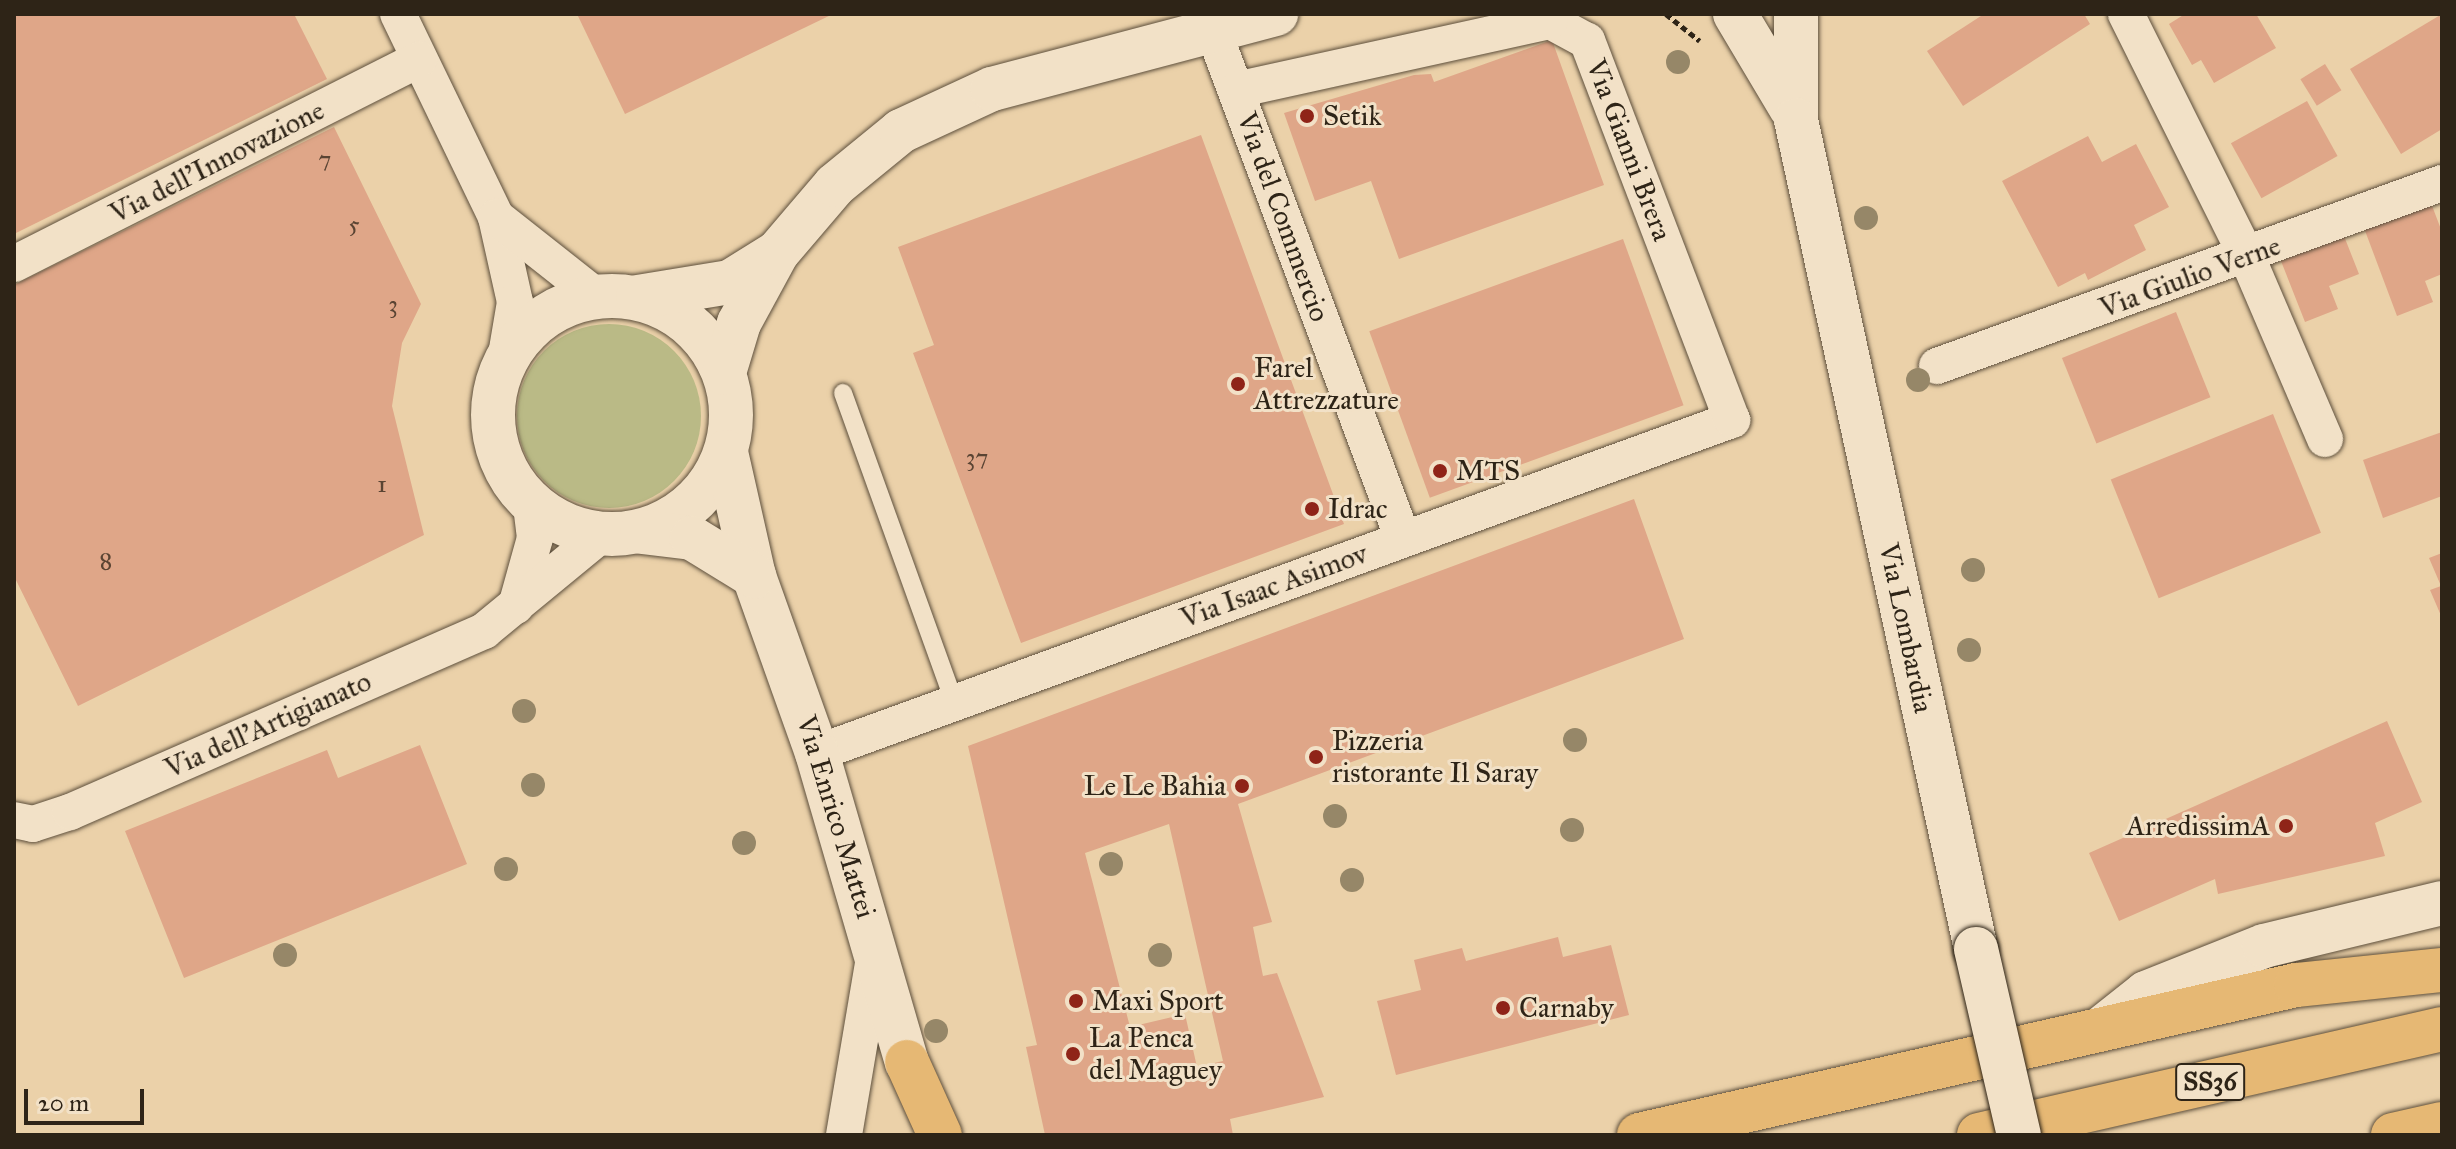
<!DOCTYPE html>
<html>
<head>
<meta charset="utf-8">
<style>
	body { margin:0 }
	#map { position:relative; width:2456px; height:1149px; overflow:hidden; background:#ebd1a9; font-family:"IM FELL Great Primer",serif }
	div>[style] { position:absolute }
	.green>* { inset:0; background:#baba86 }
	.round { border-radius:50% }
	.building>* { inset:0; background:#dfa688; transform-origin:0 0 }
	.path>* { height:5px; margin-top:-2.5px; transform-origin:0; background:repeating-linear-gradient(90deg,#2e2417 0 6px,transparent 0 10px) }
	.roads { filter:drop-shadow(0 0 2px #5d4f3c) drop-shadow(0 0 2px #5d4f3c) }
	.lane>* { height:18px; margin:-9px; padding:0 9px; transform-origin:9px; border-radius:9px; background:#f2e1c7 }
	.street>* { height:36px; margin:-18px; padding:0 18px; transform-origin:18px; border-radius:18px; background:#f2e1c7 }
	.secondary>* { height:44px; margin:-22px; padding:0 22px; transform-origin:22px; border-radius:22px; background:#f2e1c7 }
	.secondary>.ring { margin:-22px; padding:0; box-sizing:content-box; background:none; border:44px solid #f2e1c7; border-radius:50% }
	.highway>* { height:44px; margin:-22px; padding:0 22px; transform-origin:22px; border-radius:22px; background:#e6b874 }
	.bridges { filter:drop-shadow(0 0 2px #2e2417) drop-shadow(0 0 2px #2e2417) }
	.secondary-bridge>* { height:44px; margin:-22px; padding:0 22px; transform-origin:22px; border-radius:22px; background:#f2e1c7 }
	.trees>* { width:24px; height:24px; margin:-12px; border-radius:50%; background:#968768 }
	.dots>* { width:22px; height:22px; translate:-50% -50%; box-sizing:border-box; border:4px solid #f2e1c7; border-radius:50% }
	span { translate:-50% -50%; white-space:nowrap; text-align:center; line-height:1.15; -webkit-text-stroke:6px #f2e1c7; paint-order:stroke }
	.number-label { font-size:24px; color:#5a4433 }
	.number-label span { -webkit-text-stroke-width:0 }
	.shield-label span { padding:2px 6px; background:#f2e1c7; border:2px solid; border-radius:6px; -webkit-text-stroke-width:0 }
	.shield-label { font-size:26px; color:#2e2417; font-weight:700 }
	.poi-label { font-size:28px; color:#2e2417 }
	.left { translate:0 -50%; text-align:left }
	.right { translate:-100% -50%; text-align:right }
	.street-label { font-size:28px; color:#2e2417 }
	.frame { position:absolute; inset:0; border:16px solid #2e2417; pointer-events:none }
	.scale { position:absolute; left:24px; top:1089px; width:120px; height:36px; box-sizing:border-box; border:4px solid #2e2417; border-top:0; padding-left:10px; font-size:24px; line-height:28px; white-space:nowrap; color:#2e2417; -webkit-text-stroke:6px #f2e1c7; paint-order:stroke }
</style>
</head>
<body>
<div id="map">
	<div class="green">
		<i class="round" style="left:517px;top:324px;width:184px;height:184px"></i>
	</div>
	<div class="building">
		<i style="clip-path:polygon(14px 14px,294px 14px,327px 79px,14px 234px)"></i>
		<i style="clip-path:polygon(577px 14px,833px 14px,625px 114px)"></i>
		<i style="clip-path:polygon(1984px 14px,2084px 14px,2090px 24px,1963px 106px,1927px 51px)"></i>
		<i style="clip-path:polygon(2185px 14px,2256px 14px,2276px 48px,2214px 83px,2201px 60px,2192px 65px,2169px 24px)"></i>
		<i style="clip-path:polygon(2442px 14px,2442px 129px,2401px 154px,2350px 69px)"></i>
		<i style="clip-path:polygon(1552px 40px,1604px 185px,1399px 259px,1371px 181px,1315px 201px,1284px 113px,1414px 75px,1431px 74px,1434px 82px)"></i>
		<i style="left:2325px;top:64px;width:31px;height:29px;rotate:58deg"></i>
		<i style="left:2307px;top:101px;width:63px;height:87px;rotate:61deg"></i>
		<i style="clip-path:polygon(334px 127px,421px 304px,402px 343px,392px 406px,424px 535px,78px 706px,14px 576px,14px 285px)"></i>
		<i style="clip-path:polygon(1201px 135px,1344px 524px,1021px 643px,913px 353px,934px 345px,898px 247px)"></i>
		<i style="clip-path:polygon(2088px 136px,2102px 162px,2136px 144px,2169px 207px,2134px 225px,2146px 250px,2088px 280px,2085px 273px,2058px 287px,2002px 181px)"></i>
		<i style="clip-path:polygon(2431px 203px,2442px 232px,2442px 274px,2425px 281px,2433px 302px,2397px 316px,2364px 228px)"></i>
		<i style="clip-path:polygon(2344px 236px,2359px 274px,2329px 286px,2338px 309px,2305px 322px,2281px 261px)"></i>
		<i style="left:1623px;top:239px;width:177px;height:270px;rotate:70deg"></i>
		<i style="left:2176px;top:312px;width:92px;height:123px;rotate:68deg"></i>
		<i style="left:2273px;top:414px;width:128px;height:175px;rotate:68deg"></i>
		<i style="clip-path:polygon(2442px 432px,2442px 496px,2383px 518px,2363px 460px)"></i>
		<i style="clip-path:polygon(evenodd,1634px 499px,1684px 639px,1238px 804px,1272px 922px,1253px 927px,1263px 976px,1277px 973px,1324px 1097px,1230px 1119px,1233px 1135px,1045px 1135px,1026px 1047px,1037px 1045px,968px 746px,1634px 499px,1169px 824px,1223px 1061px,1197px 1067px,1185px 1014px,1130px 1027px,1085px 853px,1169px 824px)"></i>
		<i style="clip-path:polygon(2442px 553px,2442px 618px,2430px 590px,2441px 586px,2429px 558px)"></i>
		<i style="clip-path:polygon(2387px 721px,2422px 802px,2375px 823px,2385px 856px,2218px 894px,2215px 879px,2119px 921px,2089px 853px)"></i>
		<i style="clip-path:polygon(420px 745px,467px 864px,184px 978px,125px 831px,327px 750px,338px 778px)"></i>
		<i style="clip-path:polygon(1558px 937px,1563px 957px,1611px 945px,1629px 1015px,1396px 1075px,1377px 1001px,1421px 990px,1414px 960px,1462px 948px,1466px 961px)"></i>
	</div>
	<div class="path">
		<i style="left:1666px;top:14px;width:43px;rotate:38.5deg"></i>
	</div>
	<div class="roads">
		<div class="lane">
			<i style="left:843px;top:393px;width:328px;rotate:70.2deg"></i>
		</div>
		<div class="street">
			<i style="left:398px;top:14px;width:225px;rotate:64.2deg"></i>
			<i style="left:496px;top:217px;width:87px;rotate:77.4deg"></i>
			<i style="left:515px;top:302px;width:60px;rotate:99.6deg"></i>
			<i style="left:1207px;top:14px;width:560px;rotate:69.53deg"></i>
			<i style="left:2126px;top:14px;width:271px;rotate:63.5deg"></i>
			<i style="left:2247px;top:257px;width:198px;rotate:66.8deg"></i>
			<i style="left:496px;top:217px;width:127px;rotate:38.3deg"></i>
			<i style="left:14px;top:264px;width:454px;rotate:-26.8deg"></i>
			<i style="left:1937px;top:366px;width:537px;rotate:-19.92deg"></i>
			<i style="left:516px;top:606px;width:71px;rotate:-74.4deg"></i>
			<i style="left:535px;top:538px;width:35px;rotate:-97deg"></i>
			<i style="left:817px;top:753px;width:974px;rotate:-20deg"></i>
			<i style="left:1732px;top:420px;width:406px;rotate:-110.9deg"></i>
			<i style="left:1587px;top:41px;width:42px;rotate:-151.6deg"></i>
			<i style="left:1550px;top:21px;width:321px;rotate:167.6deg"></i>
			<i style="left:14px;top:820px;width:19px;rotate:12deg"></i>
			<i style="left:33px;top:824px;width:39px;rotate:-18deg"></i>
			<i style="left:70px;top:812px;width:452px;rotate:-23.6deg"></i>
			<i style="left:484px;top:631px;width:153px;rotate:-39.4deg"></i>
			<i style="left:844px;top:1135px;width:186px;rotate:-80.4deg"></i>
		</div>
		<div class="secondary">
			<i style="left:1735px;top:14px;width:109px;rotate:59.2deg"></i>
			<i style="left:1796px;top:14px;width:106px;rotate:90deg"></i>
			<i style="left:1796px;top:120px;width:848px;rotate:77.75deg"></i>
			<i class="ring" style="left:493px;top:296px;width:194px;height:194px"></i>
			<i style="left:638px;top:297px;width:93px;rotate:-9.3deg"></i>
			<i style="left:730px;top:282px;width:53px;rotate:-31.9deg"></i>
			<i style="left:724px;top:373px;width:52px;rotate:-73.3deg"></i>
			<i style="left:739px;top:323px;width:80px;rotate:-61.5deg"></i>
			<i style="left:777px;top:253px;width:89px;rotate:-49.5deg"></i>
			<i style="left:835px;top:185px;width:85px;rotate:-39.3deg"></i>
			<i style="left:901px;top:131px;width:100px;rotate:-24.8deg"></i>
			<i style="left:992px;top:89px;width:294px;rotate:-14.8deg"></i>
			<i style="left:726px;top:452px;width:127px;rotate:77.3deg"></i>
			<i style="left:754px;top:576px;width:188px;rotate:70.4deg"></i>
			<i style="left:817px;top:753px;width:322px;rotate:73.8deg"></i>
			<i style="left:642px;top:532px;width:50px;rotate:6.8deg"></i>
			<i style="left:692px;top:538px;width:73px;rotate:31.5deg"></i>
			<i style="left:2102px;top:1028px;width:56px;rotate:-38.5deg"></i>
			<i style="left:2146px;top:993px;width:127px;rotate:-21.7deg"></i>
			<i style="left:2264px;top:946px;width:183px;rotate:-13.6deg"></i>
		</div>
		<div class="highway">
			<i style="left:907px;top:1062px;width:80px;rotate:65.7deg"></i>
			<i style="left:1639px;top:1135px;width:674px;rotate:-12.86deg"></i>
			<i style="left:2296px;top:985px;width:147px;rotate:-5.9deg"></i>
			<i style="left:1979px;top:1135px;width:475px;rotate:-12.9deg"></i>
			<i style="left:2393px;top:1135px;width:50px;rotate:-12.7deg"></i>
		</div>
	</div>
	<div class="bridges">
		<div class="secondary-bridge">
			<i style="left:1976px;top:949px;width:191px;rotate:77deg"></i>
		</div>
	</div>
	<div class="trees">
		<i style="left:1678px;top:62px"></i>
		<i style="left:1866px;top:218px"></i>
		<i style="left:1918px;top:380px"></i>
		<i style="left:1973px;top:570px"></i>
		<i style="left:1969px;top:650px"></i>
		<i style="left:524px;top:711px"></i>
		<i style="left:1575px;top:740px"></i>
		<i style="left:533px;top:785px"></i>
		<i style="left:1335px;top:816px"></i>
		<i style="left:1572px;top:830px"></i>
		<i style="left:744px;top:843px"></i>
		<i style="left:1111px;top:864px"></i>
		<i style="left:506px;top:869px"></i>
		<i style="left:1352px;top:880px"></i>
		<i style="left:285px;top:955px"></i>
		<i style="left:1160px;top:955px"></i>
		<i style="left:936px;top:1031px"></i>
	</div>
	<div class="dots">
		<i style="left:1307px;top:116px;background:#8f2418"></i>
		<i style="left:1238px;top:384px;background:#8f2418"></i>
		<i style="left:1440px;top:471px;background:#8f2418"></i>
		<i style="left:1312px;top:509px;background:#8f2418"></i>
		<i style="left:1316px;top:757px;background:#8f2418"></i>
		<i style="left:1242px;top:786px;background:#8f2418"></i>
		<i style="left:2286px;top:826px;background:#8f2418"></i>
		<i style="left:1076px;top:1001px;background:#8f2418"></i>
		<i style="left:1503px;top:1008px;background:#8f2418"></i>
		<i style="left:1073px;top:1054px;background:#8f2418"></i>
	</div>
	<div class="number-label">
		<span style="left:325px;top:160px">7</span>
		<span style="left:354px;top:225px">5</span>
		<span style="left:393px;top:305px">3</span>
		<span style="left:977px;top:458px">37</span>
		<span style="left:382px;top:485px">1</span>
		<span style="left:106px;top:562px">8</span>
	</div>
	<div class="shield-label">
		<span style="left:2210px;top:1082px">SS36</span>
	</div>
	<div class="poi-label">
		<span class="left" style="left:1323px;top:116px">Setik</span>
		<span class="left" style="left:1254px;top:384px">Farel<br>Attrezzature</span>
		<span class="left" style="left:1456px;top:471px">MTS</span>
		<span class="left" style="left:1328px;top:509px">Idrac</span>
		<span class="left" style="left:1332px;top:757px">Pizzeria<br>ristorante Il Saray</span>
		<span class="right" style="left:1226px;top:786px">Le Le Bahia</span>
		<span class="right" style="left:2270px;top:826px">ArredissimA</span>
		<span class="left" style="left:1092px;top:1001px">Maxi Sport</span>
		<span class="left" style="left:1519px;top:1008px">Carnaby</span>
		<span class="left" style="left:1089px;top:1054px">La Penca<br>del Maguey</span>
	</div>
	<div class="street-label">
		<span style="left:1629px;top:150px;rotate:69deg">Via Gianni Brera</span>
		<span style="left:217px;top:162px;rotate:-27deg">Via dell'Innovazione</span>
		<span style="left:1283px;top:217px;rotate:70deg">Via del Commercio</span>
		<span style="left:2190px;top:277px;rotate:-20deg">Via Giulio Verne</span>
		<span style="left:1274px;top:586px;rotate:-20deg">Via Isaac Asimov</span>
		<span style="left:1906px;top:628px;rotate:78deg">Via Lombardia</span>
		<span style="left:268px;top:725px;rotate:-24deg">Via dell'Artigianato</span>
		<span style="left:836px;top:817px;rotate:73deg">Via Enrico Mattei</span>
	</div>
	<div class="frame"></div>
	<div class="scale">20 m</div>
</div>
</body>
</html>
